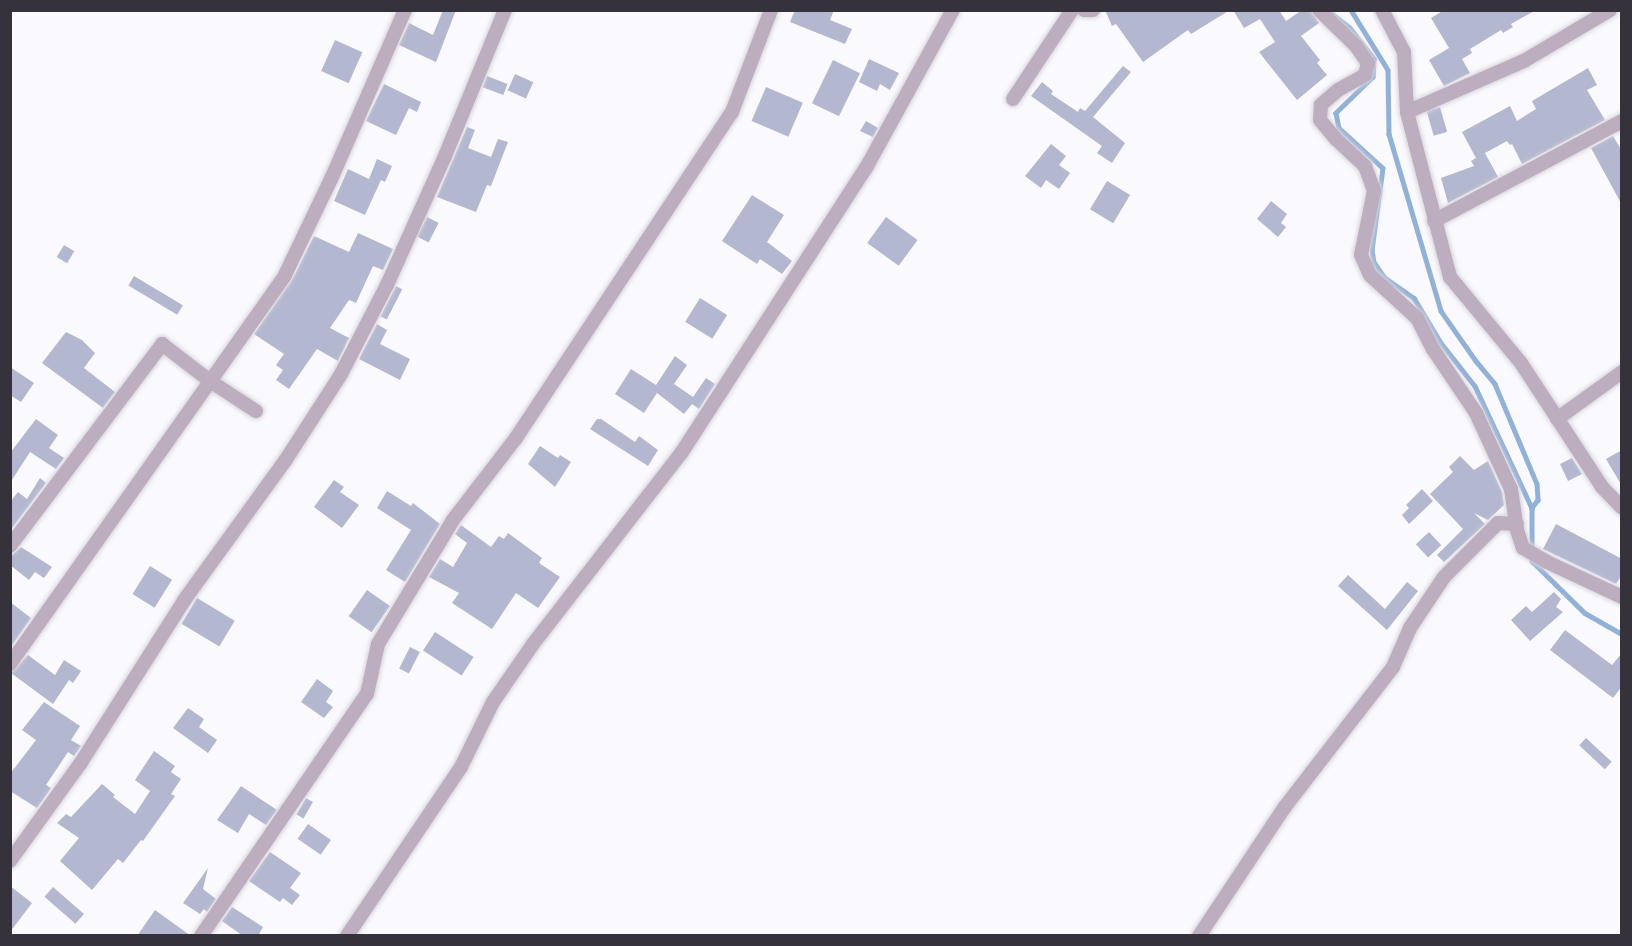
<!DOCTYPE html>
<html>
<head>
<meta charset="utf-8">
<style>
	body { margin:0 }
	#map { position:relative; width:1632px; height:946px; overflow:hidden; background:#faf9fe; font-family:"DejaVu Sans",sans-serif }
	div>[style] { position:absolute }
	.stream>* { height:4.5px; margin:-2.25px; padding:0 2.25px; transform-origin:2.25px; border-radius:2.25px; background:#92b1d7 }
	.building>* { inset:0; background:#b3b8d0; transform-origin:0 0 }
	.roads { filter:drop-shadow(0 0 2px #d7d5db) drop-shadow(0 0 2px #d7d5db) }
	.minor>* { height:14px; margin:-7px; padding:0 7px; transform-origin:7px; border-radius:7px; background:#bcadbf }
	span { translate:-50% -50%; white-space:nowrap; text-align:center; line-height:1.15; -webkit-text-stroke:4.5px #faf9fe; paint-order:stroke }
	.frame { position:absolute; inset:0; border:12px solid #35323c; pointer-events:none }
</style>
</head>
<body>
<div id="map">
	<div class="stream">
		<i style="left:1351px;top:10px;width:70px;rotate:58.3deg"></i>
		<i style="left:1388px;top:70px;width:64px;rotate:89.1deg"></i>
		<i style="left:1389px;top:134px;width:184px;rotate:73.6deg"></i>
		<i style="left:1441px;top:311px;width:61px;rotate:55deg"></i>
		<i style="left:1476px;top:361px;width:30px;rotate:50deg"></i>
		<i style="left:1495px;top:384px;width:108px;rotate:67.2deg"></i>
		<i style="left:1537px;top:484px;width:16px;rotate:86deg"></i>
		<i style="left:1538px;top:500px;width:10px;rotate:127deg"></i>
		<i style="left:1331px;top:13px;width:24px;rotate:38deg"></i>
		<i style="left:1350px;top:28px;width:39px;rotate:52deg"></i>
		<i style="left:1374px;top:59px;width:18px;rotate:93deg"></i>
		<i style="left:1373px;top:77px;width:52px;rotate:135.8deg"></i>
		<i style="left:1336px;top:113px;width:15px;rotate:79deg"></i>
		<i style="left:1339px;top:128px;width:59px;rotate:42.3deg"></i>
		<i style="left:1383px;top:168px;width:83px;rotate:97.6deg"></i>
		<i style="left:1372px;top:250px;width:12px;rotate:81deg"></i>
		<i style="left:1374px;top:262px;width:18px;rotate:56deg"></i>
		<i style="left:1384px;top:277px;width:37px;rotate:35deg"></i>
		<i style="left:1414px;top:298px;width:52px;rotate:59deg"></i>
		<i style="left:1441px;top:343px;width:55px;rotate:51.7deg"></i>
		<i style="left:1475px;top:386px;width:135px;rotate:65deg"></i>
		<i style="left:1532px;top:508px;width:53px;rotate:90deg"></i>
		<i style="left:1532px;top:561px;width:74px;rotate:44.5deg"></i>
		<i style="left:1585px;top:613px;width:43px;rotate:29.6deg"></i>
	</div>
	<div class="building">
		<i style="clip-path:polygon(443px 10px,456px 10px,436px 62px,399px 45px,409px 23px,433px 35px)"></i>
		<i style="clip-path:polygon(795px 10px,834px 10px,830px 20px,852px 29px,845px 44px,790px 22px)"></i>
		<i style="clip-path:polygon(1105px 10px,1230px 10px,1191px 34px,1188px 30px,1143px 62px,1116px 24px,1112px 26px)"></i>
		<i style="clip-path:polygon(1233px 10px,1279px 10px,1286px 21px,1302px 10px,1310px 10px,1319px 23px,1301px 36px,1320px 60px,1317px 63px,1327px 75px,1297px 100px,1259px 52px,1275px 42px,1260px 19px,1244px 28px)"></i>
		<i style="clip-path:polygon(1444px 10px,1536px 10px,1511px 24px,1513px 27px,1503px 33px,1501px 30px,1470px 49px,1472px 53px,1462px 59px,1470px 73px,1444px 86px,1429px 60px,1449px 48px,1431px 18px)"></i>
		<i style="left:335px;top:40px;width:30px;height:34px;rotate:24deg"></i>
		<i style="clip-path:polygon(869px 59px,899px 73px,890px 90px,880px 84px,877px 91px,859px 82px)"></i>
		<i style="left:833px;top:60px;width:30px;height:48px;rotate:26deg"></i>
		<i style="clip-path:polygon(1123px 66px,1131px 72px,1093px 117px,1125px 143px,1112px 163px,1097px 153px,1102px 146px,1031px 96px,1042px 82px,1053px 91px,1051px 94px,1078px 112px,1080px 108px,1085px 111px)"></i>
		<i style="clip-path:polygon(1588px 68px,1597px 85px,1587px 90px,1605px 120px,1522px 164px,1512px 144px,1510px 145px,1507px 141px,1485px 153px,1498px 177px,1448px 203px,1441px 178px,1474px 166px,1471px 161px,1476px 158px,1462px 132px,1510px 106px,1517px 121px,1536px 109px,1532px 101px)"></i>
		<i style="left:515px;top:74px;width:20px;height:18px;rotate:24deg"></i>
		<i style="left:487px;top:76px;width:22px;height:12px;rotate:21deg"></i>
		<i style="clip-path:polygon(384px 84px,421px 102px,417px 112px,409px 108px,396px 135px,366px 121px)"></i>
		<i style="left:766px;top:87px;width:40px;height:37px;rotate:23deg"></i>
		<i style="left:1440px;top:107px;width:26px;height:14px;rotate:74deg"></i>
		<i style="clip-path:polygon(866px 121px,878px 128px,873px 137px,860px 131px)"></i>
		<i style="clip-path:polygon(467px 127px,475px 130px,468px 148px,491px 157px,498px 139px,508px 142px,491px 186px,487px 185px,476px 212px,437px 197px)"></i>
		<i style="clip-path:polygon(1613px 136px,1622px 151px,1622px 205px,1591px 148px)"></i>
		<i style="clip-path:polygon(1051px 144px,1066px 156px,1059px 165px,1070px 173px,1059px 189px,1046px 180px,1041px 188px,1025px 176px)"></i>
		<i style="clip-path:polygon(377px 159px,392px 166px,385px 182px,381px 180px,365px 215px,334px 201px,348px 169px,369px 179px)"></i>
		<i style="left:1107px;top:181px;width:27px;height:33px;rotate:31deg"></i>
		<i style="clip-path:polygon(752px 195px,784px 215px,767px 242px,792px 261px,782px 274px,760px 259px,757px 264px,722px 241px)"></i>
		<i style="clip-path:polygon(1271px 201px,1287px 214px,1281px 223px,1286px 227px,1278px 237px,1257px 219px)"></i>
		<i style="left:427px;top:217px;width:13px;height:22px;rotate:27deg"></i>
		<i style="left:886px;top:217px;width:39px;height:32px;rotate:36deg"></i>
		<i style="clip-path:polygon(358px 233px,393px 249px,383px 270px,373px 266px,356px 303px,349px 300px,330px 328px,349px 338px,338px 361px,317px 349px,289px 389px,276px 380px,283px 370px,276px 365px,284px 354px,254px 334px,292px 280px,314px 236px,349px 252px)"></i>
		<i style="left:64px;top:245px;width:12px;height:14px;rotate:31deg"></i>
		<i style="left:134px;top:276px;width:57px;height:11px;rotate:31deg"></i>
		<i style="left:396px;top:286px;width:7px;height:34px;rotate:27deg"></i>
		<i style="left:700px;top:298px;width:32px;height:28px;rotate:32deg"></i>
		<i style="clip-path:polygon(377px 324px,387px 330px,380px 344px,410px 359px,400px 380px,359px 359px)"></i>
		<i style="clip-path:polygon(66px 332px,82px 340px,95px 353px,84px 368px,115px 392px,103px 408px,42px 363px)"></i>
		<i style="clip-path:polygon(675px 356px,687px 365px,674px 384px,693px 397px,706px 378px,715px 384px,699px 409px,692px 404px,684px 414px,657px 393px,644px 413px,615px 394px,631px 369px,656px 385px)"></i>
		<i style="clip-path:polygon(10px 367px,34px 383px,21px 402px,10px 395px)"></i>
		<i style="clip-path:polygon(36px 419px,58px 435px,49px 448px,64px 458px,56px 469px,30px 452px,10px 483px,10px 453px)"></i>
		<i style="clip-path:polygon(597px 419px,601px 419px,635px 442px,639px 436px,658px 450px,648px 466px,590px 429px)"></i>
		<i style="clip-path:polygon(540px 446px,558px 458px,560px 455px,571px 462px,555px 487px,528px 464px)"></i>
		<i style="clip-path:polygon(1622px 450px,1622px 486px,1606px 459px)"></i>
		<i style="clip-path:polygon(1460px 456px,1474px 470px,1488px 461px,1502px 492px,1504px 505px,1488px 520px,1474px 513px,1485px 524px,1444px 562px,1437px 555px,1463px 529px,1430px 494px,1453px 472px,1449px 467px)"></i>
		<i style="clip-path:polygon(1572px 458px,1582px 474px,1568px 481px,1560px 464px)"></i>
		<i style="clip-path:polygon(40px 478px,46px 483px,12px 528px,10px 502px,18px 492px,27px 499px)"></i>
		<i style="clip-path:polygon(334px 480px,344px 487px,340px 492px,359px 505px,342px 528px,314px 507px)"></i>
		<i style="clip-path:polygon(1422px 489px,1433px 501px,1409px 524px,1402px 515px,1409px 508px,1406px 505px)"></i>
		<i style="clip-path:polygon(387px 491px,411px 506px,413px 503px,440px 524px,405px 582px,386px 570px,411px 530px,377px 508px)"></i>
		<i style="clip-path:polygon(1556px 524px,1622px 559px,1622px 575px,1616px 584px,1543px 549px)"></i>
		<i style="clip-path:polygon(461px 525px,491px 547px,499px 536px,504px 539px,508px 533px,542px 558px,539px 563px,560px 577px,538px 608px,516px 593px,492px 629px,452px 603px,459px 593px,429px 577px,440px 559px,453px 567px,467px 543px,455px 534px)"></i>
		<i style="left:1429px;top:532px;width:18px;height:18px;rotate:47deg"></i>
		<i style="clip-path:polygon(21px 547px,52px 567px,44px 578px,35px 572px,29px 580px,10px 565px,10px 557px)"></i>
		<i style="left:150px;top:566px;width:26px;height:33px;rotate:32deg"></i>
		<i style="clip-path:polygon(1348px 575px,1385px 609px,1407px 582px,1418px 591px,1387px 630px,1338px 586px)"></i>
		<i style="left:367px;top:590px;width:28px;height:32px;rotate:35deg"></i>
		<i style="clip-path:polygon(1554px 592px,1561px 599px,1556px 607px,1563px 612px,1530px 641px,1511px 620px,1526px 606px,1532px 612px)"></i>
		<i style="left:197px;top:598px;width:44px;height:30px;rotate:31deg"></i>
		<i style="clip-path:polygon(10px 602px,31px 618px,10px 648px)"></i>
		<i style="clip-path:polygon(1565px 630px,1612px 665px,1622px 653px,1622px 686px,1613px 698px,1550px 650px)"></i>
		<i style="left:435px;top:632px;width:46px;height:22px;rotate:33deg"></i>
		<i style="left:410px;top:647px;width:11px;height:24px;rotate:27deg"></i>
		<i style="clip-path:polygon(28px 655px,55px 675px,64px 660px,81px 671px,73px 683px,69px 680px,53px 704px,11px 673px)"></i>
		<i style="clip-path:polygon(317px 679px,333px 691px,326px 702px,333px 707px,324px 718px,301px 702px)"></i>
		<i style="clip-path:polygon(44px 702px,80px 726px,71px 740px,81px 746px,74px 756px,68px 752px,46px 785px,51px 788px,37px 808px,10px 791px,10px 774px,36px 740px,22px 730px)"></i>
		<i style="clip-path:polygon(188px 708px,204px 719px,199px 727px,217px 740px,208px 753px,173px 728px)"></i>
		<i style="left:1586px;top:738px;width:35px;height:10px;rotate:43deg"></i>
		<i style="clip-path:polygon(154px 751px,175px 766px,171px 772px,181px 779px,171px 794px,175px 796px,143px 841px,141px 840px,123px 863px,118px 859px,92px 890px,60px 861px,79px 838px,57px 823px,66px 814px,71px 817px,102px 784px,115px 795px,113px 797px,135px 814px,150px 791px,135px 780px)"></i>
		<i style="clip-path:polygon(241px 786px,277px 810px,266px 825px,249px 814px,238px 833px,217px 820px)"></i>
		<i style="left:306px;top:798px;width:8px;height:19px;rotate:30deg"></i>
		<i style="left:308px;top:824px;width:28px;height:18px;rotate:35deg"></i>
		<i style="clip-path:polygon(270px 852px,301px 873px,290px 888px,300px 895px,292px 905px,283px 898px,280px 902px,249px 881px)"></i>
		<i style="clip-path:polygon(208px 868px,203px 889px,216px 899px,207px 912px,204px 909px,200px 914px,183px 903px)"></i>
		<i style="clip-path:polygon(10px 886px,32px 903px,10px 932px)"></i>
		<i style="left:53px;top:887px;width:41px;height:13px;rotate:41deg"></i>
		<i style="clip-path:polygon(232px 907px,263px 927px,258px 936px,243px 936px,222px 921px)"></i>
		<i style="clip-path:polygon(155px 910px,191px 936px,137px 936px)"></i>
	</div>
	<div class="roads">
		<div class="minor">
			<i style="left:1084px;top:10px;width:9px"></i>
			<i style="left:1319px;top:10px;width:52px;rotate:44.2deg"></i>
			<i style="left:1356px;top:46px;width:21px;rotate:55deg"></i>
			<i style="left:1368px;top:63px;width:12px;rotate:104deg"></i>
			<i style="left:1365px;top:75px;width:31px;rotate:151deg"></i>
			<i style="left:1338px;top:90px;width:23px;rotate:139deg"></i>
			<i style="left:1321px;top:105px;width:15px;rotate:94deg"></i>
			<i style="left:1320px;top:120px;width:25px;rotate:50deg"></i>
			<i style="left:1336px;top:139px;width:40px;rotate:43deg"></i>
			<i style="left:1365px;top:166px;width:27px;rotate:70deg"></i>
			<i style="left:1374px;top:191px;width:65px;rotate:101.5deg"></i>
			<i style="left:1361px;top:255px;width:22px;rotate:66deg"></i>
			<i style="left:1370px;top:275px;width:64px;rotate:42.5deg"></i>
			<i style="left:1417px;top:318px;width:35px;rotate:63deg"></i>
			<i style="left:1433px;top:349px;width:77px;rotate:56.1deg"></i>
			<i style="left:1476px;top:413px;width:84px;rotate:65.3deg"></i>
			<i style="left:1511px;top:489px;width:41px;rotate:81.7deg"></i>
			<i style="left:1517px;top:530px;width:19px;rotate:72deg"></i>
			<i style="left:1523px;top:548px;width:28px;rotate:30deg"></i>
			<i style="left:1547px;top:562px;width:83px;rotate:25deg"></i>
			<i style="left:1382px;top:10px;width:47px;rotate:62.4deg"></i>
			<i style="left:1404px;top:52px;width:60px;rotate:87.1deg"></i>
			<i style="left:1407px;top:112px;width:171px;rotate:75.4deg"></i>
			<i style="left:1450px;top:277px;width:112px;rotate:50.5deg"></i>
			<i style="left:1521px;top:363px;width:148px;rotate:56.8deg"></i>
			<i style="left:1602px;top:487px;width:29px;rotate:46deg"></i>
			<i style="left:1013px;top:99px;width:107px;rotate:-56.5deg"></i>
			<i style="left:1407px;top:112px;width:128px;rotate:-23.6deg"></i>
			<i style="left:1524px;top:61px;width:100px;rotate:-30.7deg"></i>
			<i style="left:1434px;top:221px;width:213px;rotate:-28deg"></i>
			<i style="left:1557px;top:419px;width:80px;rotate:-35.9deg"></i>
			<i style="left:10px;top:546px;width:253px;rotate:-53deg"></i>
			<i style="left:162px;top:344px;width:61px;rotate:37.6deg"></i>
			<i style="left:210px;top:381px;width:55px;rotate:33.1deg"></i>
			<i style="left:10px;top:664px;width:476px;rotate:-54.7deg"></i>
			<i style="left:285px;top:275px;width:109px;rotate:-64.4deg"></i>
			<i style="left:332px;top:177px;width:182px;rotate:-66.4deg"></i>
			<i style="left:10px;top:861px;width:120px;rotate:-54.2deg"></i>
			<i style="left:80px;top:764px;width:196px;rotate:-57.5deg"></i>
			<i style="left:185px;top:599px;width:170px;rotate:-54.1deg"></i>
			<i style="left:285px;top:461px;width:103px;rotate:-57.2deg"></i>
			<i style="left:341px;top:374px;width:100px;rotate:-62.7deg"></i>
			<i style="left:387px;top:285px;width:141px;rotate:-65.8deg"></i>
			<i style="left:445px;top:156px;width:158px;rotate:-67.7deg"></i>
			<i style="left:201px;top:936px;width:293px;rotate:-55.6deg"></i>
			<i style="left:367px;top:694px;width:51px;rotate:-77.6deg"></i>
			<i style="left:378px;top:644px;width:145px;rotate:-58.8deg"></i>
			<i style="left:453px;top:520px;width:103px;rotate:-52.5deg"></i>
			<i style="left:516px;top:438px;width:391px;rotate:-56.5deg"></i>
			<i style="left:732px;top:112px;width:109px;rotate:-69.1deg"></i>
			<i style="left:347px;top:936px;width:204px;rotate:-56deg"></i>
			<i style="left:461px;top:767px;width:72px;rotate:-63.8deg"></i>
			<i style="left:493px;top:702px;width:70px;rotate:-55.4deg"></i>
			<i style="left:533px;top:644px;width:243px;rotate:-52.2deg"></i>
			<i style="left:682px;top:452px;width:338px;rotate:-57.1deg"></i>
			<i style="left:866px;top:168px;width:180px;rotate:-61.2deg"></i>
			<i style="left:1199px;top:936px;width:154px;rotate:-56.4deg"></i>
			<i style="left:1284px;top:808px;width:178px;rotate:-52.3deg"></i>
			<i style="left:1393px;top:667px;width:43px;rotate:-66.4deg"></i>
			<i style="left:1410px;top:628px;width:61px;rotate:-56.3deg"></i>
			<i style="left:1444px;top:577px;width:76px;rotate:-45deg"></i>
			<i style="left:1498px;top:523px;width:19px;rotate:3deg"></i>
		</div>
	</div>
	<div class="frame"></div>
</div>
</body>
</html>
